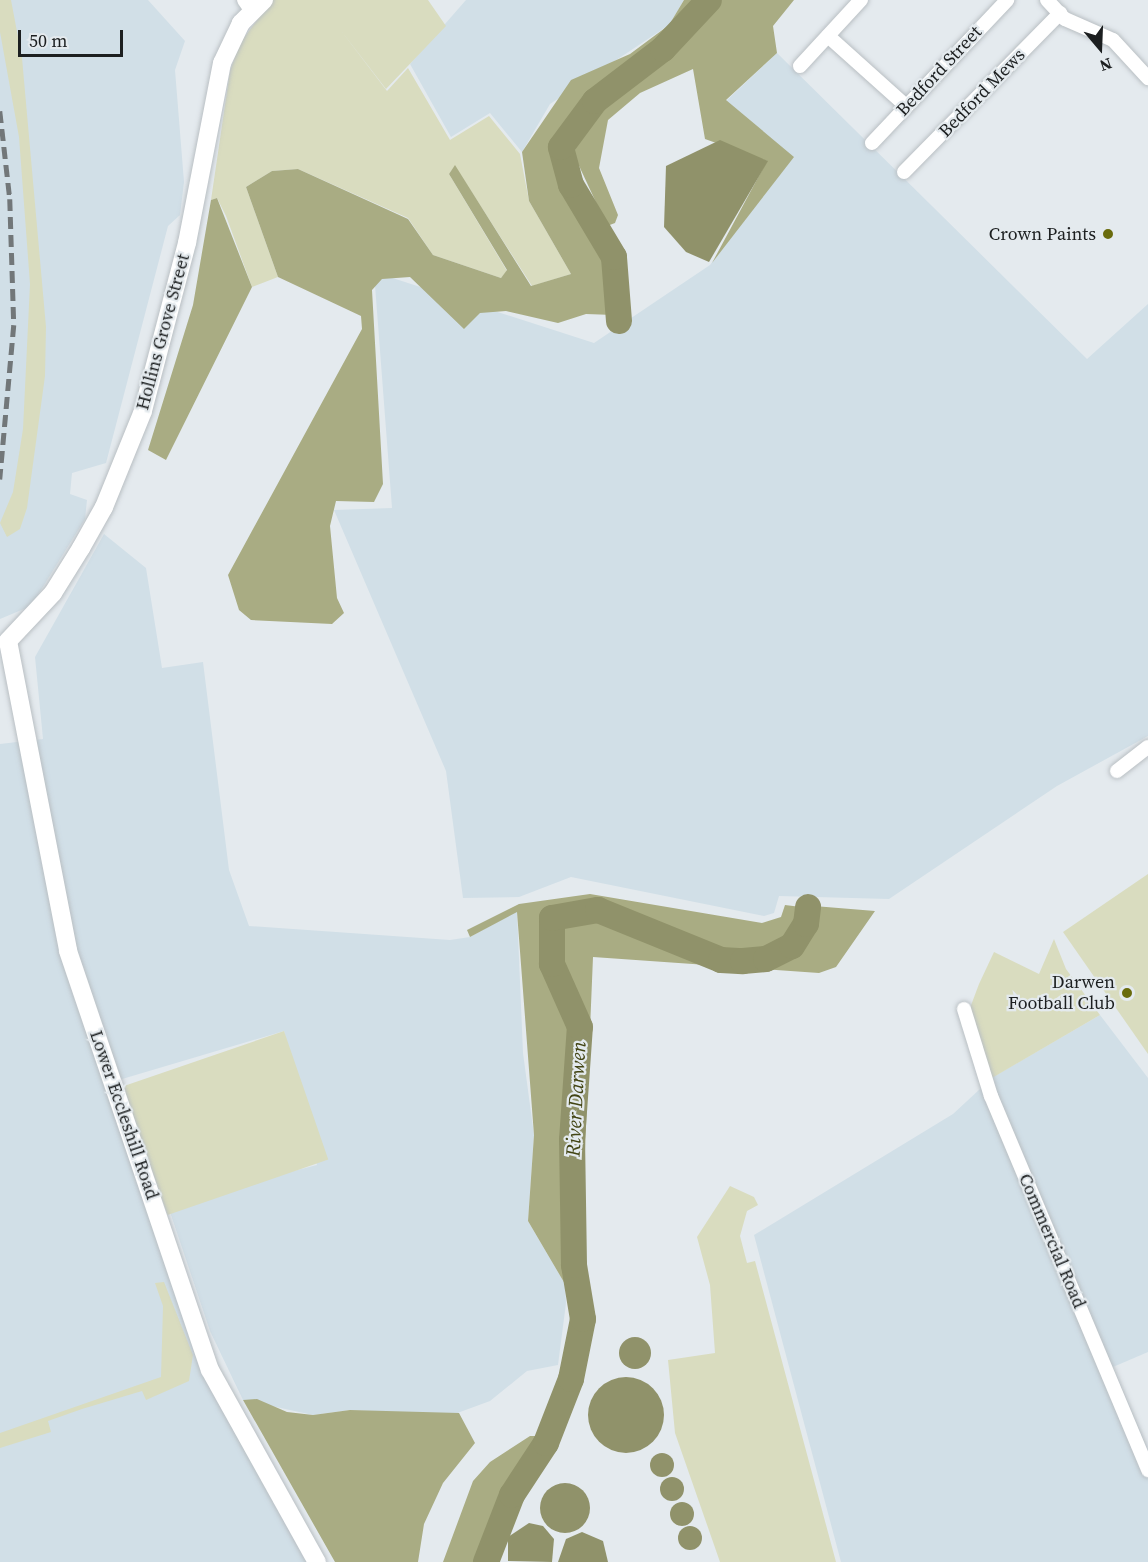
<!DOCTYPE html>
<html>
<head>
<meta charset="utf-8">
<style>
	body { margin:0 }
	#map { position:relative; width:1148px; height:1562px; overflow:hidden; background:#e4eaee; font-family:"Source Serif 4",serif }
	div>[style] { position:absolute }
	.built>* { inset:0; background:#d1dfe7 }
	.green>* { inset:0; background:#d9dcbf; transform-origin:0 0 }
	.forest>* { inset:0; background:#a9ac83 }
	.water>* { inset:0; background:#90926a }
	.round { border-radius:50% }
	.river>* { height:26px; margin:-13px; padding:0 13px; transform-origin:13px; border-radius:13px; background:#90926a }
	.roads { filter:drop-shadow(0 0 2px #b9bfc3) drop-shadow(0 0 2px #b9bfc3) }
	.minor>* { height:14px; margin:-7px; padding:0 7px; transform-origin:7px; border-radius:7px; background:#fff }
	.tertiary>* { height:18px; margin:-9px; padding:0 9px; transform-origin:9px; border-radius:9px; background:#fff }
	.rail>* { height:4.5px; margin-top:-2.25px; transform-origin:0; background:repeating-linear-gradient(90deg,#727779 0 12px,transparent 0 18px) }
	.dots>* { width:16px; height:16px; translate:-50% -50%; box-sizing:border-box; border:3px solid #e4eaee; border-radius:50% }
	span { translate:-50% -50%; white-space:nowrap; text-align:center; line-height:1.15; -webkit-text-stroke:4.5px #e4eaee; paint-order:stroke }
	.street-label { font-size:18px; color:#1c1f20 }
	.poi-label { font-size:18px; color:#1c1f20 }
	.right { translate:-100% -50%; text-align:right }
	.water-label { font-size:20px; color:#424413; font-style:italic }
	.north { position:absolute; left:1070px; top:18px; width:60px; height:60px; -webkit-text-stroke:4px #e4eaee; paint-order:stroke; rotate:161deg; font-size:16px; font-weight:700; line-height:24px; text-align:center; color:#1c1f20 }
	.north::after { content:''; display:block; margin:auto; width:21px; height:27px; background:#1c1f20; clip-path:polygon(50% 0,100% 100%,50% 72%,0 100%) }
	.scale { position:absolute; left:18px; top:30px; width:105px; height:27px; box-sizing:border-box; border:3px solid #1c1f20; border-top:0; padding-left:8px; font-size:18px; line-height:21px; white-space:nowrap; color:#1c1f20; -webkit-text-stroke:4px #e4eaee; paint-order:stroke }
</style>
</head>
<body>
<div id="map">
	<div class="built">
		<i style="clip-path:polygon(0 0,148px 0,185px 41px,175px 70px,184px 182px,180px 215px,168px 226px,106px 463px,72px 473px,70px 494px,87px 500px,85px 519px,31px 606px,0 619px)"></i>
		<i style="clip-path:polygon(466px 0,684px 0,669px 25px,550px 104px,522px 152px,490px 113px,451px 137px,410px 64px)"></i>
		<i style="clip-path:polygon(777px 53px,1087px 359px,1148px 304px,1148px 736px,1057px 786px,889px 899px,779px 896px,774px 913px,764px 916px,571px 877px,519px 897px,463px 898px,446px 771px,334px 510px,392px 508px,374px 272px,594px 343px,710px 265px,793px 157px,726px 101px)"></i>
		<i style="clip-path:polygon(104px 534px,146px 568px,162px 668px,203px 662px,229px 870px,249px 926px,450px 940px,470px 937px,517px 911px,523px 1053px,534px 1135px,528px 1221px,565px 1284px,566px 1303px,558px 1365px,527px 1371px,490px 1401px,452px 1415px,350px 1410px,313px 1415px,243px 1400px,210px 1331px,167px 1203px,317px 1165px,284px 1031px,112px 1082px,219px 1385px,317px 1562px,0 1562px,0 744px,43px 739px,35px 657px)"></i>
		<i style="clip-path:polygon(1100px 1015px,1148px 1078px,1148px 1352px,1113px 1367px,1148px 1450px,1148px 1562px,841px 1562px,754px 1235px,953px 1114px,993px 1077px)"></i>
	</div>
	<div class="green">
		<i style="clip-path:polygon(0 0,11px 0,22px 58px,46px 327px,45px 376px,27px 508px,20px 529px,7px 537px,0 523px,13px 492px,23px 429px,30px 284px,19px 137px,0 32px)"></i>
		<i style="clip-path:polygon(272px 0,428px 0,446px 26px,386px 89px,339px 28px,387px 91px,408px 68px,450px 140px,489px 116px,520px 154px,529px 201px,571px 274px,532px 286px,455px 166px,449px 174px,507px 271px,501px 278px,433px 255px,408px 218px,298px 169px,272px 171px,246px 187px,278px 277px,252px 287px,226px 216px,217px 198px,211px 200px,230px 71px,240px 43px)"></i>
		<i style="clip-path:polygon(1148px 874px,1148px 1054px,1063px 932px)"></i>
		<i style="clip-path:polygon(1054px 939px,1066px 969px,1100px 1015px,992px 1078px,970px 1008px,979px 984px,994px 952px,1039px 974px)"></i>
		<i style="left:284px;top:1031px;width:136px;height:170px;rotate:71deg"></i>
		<i style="clip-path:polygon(730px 1186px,754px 1197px,758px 1205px,747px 1211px,740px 1236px,747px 1263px,755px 1261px,836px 1562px,720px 1562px,675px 1433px,668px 1360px,715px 1353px,710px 1285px,697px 1237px)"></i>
		<i style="clip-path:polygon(164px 1282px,193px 1355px,189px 1381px,146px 1400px,142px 1391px,82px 1409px,48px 1421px,51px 1432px,0 1448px,0 1433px,161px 1377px,163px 1306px,155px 1283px)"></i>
	</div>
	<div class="forest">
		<i style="clip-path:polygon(684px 0,703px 0,657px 47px,591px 96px,557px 147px,567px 190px,607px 258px,614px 315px,586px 314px,558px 323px,506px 311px,480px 313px,464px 329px,410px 277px,382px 279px,372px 290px,383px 484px,374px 502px,336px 501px,330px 526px,337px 598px,344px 613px,332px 624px,251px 620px,239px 610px,228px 575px,362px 329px,361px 316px,278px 277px,246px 187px,272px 171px,298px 169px,408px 219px,433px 255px,501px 278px,507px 270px,449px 174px,455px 165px,531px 286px,571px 274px,529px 201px,522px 152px,571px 80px,630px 54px,669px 25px)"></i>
		<i style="clip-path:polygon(715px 0,794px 0,773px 26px,777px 53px,726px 100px,794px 157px,712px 263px,767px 161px,705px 139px,693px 69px,640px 93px,608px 120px,599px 168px,618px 215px,615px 223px,607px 226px,574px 155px,577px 139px,597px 109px,668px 53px)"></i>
		<i style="clip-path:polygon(217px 198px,252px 287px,166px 460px,148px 450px,193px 305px,211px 200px)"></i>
		<i style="clip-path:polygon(590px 894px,762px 923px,781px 917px,785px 905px,801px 907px,790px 933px,760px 954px,722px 951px,597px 904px,546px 909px,546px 965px,574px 1030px,565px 1284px,528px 1221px,534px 1135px,517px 912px,470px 937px,467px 930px,519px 904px)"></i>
		<i style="clip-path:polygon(814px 906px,875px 911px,836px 967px,819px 973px,593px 957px,582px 1223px,585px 1027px,558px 962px,557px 922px,596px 915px,719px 962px,747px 964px,768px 962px,794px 949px,809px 928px)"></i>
		<i style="clip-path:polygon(257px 1399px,287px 1412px,313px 1415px,350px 1410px,459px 1413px,475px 1443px,443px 1483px,424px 1524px,418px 1562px,335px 1562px,243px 1400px)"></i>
		<i style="clip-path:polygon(530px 1436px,544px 1436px,507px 1492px,478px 1562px,443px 1562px,473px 1481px,490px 1462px)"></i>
	</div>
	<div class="water">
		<i style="clip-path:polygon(720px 140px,768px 161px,709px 262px,686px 252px,664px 227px,666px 166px)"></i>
		<i class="round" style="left:619px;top:1337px;width:32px;height:32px"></i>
		<i class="round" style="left:588px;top:1377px;width:76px;height:76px"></i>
		<i class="round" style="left:650px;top:1453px;width:24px;height:24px"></i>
		<i class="round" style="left:660px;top:1477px;width:24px;height:24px"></i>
		<i class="round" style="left:540px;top:1483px;width:50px;height:50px"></i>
		<i class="round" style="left:670px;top:1502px;width:24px;height:24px"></i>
		<i style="clip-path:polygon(529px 1523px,543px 1526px,554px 1539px,552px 1562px,508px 1561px,508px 1537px)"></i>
		<i class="round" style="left:678px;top:1526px;width:24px;height:24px"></i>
		<i style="clip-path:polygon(582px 1532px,603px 1541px,608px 1562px,558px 1562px,566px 1539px)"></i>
	</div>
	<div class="river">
		<i style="left:619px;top:321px;width:64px;rotate:-94.5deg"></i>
		<i style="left:614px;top:257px;width:84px;rotate:-120.8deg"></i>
		<i style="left:571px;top:185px;width:39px;rotate:-105deg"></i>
		<i style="left:561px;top:147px;width:57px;rotate:-53.5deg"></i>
		<i style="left:595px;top:101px;width:86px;rotate:-37.4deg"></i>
		<i style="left:663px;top:49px;width:67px;rotate:-46.8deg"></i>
		<i style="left:486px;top:1562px;width:72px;rotate:-68.8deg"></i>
		<i style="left:512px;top:1495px;width:62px;rotate:-56.8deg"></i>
		<i style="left:546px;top:1443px;width:69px;rotate:-68.7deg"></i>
		<i style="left:571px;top:1379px;width:61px;rotate:-78.7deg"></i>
		<i style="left:583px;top:1319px;width:55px;rotate:-99.5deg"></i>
		<i style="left:574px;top:1265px;width:125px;rotate:-90.9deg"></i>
		<i style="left:572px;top:1140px;width:113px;rotate:-86deg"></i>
		<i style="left:580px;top:1027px;width:69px;rotate:-114deg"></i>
		<i style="left:552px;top:964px;width:46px;rotate:-90deg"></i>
		<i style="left:552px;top:918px;width:47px;rotate:-9.9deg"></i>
		<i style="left:598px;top:910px;width:133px;rotate:22.1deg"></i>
		<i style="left:721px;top:960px;width:22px;rotate:3deg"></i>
		<i style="left:743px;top:961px;width:23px;rotate:-5deg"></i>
		<i style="left:766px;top:959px;width:29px;rotate:-27deg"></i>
		<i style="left:792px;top:946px;width:26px;rotate:-58deg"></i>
		<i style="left:806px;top:924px;width:17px;rotate:-83deg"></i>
	</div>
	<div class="roads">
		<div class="minor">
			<i style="left:244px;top:0;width:12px;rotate:55deg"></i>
			<i style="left:1047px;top:0;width:26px;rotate:47deg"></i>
			<i style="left:1065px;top:19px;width:52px;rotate:23.6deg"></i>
			<i style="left:1113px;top:40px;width:52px;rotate:47.4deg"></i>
			<i style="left:828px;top:36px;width:105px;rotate:41.9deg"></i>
			<i style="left:800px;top:66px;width:90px;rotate:-47.3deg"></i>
			<i style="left:872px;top:143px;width:197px;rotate:-46.6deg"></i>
			<i style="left:904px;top:172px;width:223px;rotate:-45.5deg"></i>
			<i style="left:1117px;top:771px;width:39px;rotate:-38deg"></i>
			<i style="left:964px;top:1009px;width:91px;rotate:72.8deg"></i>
			<i style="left:991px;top:1096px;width:406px;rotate:67.2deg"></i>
		</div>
		<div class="tertiary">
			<i style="left:264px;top:0;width:33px;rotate:135deg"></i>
			<i style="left:241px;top:23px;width:44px;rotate:115.4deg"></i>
			<i style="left:222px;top:63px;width:183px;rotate:101deg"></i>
			<i style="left:187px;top:243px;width:174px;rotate:104.7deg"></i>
			<i style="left:143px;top:411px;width:104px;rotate:112.1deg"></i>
			<i style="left:104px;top:507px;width:47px;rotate:119.3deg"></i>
			<i style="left:81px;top:548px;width:53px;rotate:121.9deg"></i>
			<i style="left:53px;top:593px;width:66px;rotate:133.2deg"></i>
			<i style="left:8px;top:641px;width:316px;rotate:79deg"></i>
			<i style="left:68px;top:951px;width:442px;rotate:71.3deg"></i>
			<i style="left:210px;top:1370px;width:220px;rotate:60.9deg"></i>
		</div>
	</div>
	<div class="rail">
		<i style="left:0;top:111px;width:89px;rotate:83.5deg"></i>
		<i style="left:10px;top:199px;width:126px;rotate:88.2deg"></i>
		<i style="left:14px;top:325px;width:155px;rotate:95.2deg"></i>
	</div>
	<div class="dots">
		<i style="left:1108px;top:234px;background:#696b0c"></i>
		<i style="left:1127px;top:993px;background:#696b0c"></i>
	</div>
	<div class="street-label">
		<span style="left:939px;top:71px;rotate:-47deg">Bedford Street</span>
		<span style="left:982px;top:93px;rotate:-46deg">Bedford Mews</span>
		<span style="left:163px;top:332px;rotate:-75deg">Hollins Grove Street</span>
		<span style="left:124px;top:1115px;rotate:71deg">Lower Eccleshill Road</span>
		<span style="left:1052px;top:1241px;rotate:67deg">Commercial Road</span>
	</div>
	<div class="poi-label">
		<span class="right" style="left:1096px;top:234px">Crown Paints</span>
		<span class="right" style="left:1115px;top:993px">Darwen<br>Football Club</span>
	</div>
	<div class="water-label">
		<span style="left:576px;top:1099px;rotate:-87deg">River Darwen</span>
	</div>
	<div class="north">N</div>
	<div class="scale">50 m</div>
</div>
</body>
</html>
